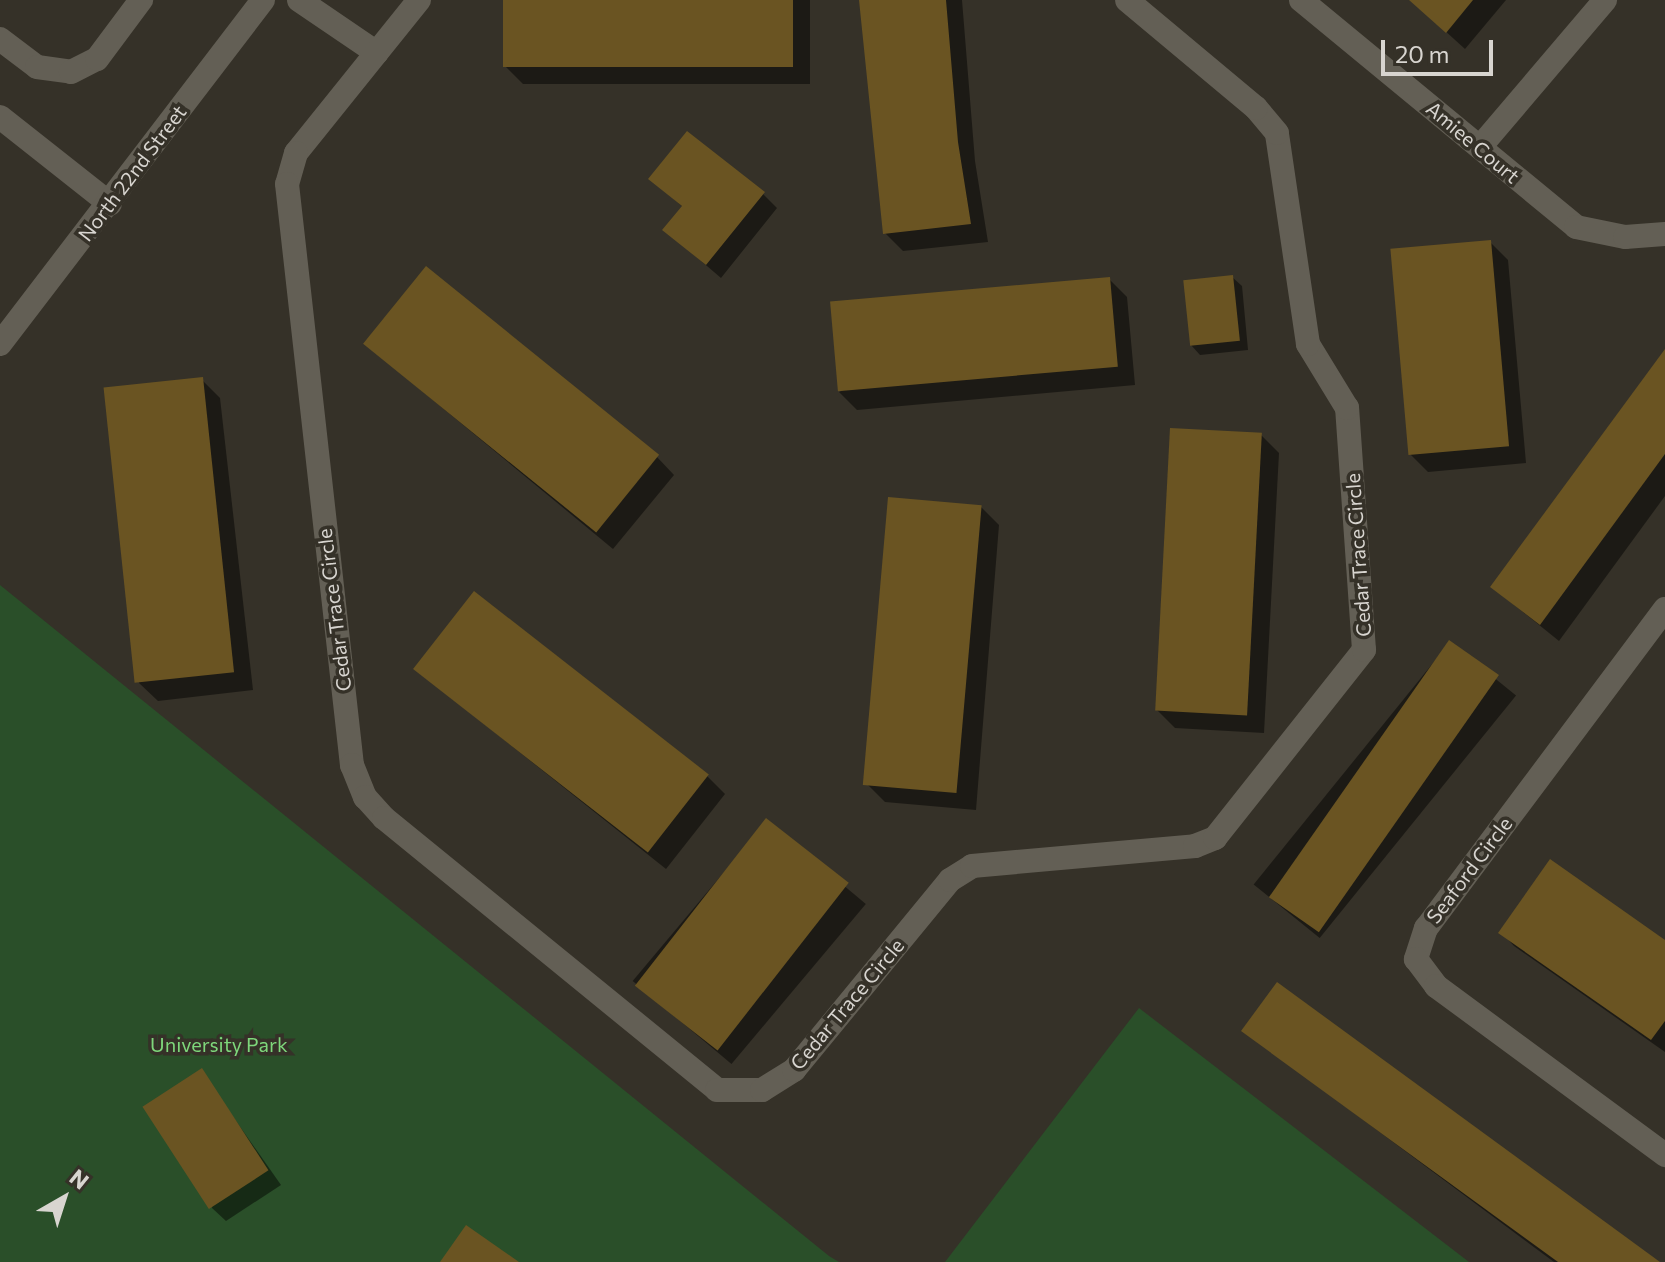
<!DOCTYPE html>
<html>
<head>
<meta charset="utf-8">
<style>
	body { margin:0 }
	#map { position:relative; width:1665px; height:1262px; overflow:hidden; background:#353128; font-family:Commissioner,sans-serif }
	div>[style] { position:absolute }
	.green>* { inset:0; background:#2a4f29 }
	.shadow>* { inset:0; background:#0007; transform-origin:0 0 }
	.building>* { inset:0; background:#6a5422; transform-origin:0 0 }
	.minor>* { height:24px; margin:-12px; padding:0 12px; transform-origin:12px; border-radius:12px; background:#635f55 }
	.tertiary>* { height:24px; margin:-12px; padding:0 12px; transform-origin:12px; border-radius:12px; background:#635f55 }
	span { translate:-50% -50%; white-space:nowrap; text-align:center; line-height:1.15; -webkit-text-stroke:7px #353128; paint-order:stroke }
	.street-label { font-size:20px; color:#d8d5d0 }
	.park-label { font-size:20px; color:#7ed77b }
	.north { position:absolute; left:24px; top:1158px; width:80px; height:80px; -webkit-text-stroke:6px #353128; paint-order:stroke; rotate:39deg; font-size:22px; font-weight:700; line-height:32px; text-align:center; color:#d8d5d0 }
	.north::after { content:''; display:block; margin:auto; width:28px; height:36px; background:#d8d5d0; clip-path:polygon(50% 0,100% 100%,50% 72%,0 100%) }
	.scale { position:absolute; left:1381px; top:40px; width:112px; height:36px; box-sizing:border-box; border:4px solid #d8d5d0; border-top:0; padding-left:10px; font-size:24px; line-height:28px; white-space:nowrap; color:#d8d5d0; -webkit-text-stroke:6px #353128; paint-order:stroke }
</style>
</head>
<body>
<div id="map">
	<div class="green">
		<i style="clip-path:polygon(0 585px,829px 1256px,839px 1262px,0 1262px)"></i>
		<i style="clip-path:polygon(1139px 1008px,1469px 1262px,945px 1262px)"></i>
	</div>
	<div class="shadow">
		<i style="clip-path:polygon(505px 0,810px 0,810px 84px,523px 84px,505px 66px)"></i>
		<i style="clip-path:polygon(861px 0,962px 0,975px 161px,988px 242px,903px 251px,885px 233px)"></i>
		<i style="clip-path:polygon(1411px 0,1506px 0,1465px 49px)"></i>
		<i style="clip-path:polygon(651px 179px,763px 194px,777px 208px,721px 278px,665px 230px,683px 207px)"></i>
		<i style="clip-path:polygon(1490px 242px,1508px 260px,1526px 463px,1428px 472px,1410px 454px)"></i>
		<i style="clip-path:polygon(1232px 277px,1242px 286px,1248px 350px,1200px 355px,1191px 345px)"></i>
		<i style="clip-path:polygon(1109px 279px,1127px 297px,1135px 385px,857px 410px,839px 392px)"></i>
		<i style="clip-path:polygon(364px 343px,657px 457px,674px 475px,613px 549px)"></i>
		<i style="clip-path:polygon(1665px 352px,1665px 496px,1559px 641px,1492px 587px)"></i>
		<i style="clip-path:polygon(202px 380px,220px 398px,253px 690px,158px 701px,139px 683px)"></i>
		<i style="clip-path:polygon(1261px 435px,1279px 453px,1264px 733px,1175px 728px,1157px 710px)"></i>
		<i style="clip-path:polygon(981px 507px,999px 525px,976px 810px,885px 802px,867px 784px)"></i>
		<i style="left:1450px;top:642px;width:85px;height:312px;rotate:39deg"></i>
		<i style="clip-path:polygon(414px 668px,707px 776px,725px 794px,666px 869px)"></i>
		<i style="left:767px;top:821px;width:129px;height:209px;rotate:40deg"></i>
		<i style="clip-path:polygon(1501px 932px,1665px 942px,1665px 1052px,1514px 946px)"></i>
		<i style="clip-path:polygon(1244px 1031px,1656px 1262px,1554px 1262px)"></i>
		<i style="clip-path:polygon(201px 1071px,281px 1185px,226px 1221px,212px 1208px)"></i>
	</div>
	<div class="building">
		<i style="left:503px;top:0;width:290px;height:67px"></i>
		<i style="clip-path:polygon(859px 0,946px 0,958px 142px,971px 224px,883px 234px)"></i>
		<i style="clip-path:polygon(1409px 0,1473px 0,1446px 33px)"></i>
		<i style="clip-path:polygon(687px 131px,765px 192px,706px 265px,662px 230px,682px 206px,648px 179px)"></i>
		<i style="left:1491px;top:240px;width:207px;height:101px;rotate:85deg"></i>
		<i style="left:426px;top:266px;width:300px;height:100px;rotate:39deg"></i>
		<i style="left:1233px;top:275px;width:66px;height:50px;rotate:84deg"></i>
		<i style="left:1110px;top:277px;width:90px;height:281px;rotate:85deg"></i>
		<i style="clip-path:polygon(1665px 349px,1665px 454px,1540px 625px,1490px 587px)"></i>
		<i style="left:203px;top:377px;width:297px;height:100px;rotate:84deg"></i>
		<i style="left:1170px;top:428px;width:92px;height:283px;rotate:3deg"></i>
		<i style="left:888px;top:497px;width:94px;height:289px;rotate:5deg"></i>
		<i style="left:474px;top:591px;width:298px;height:99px;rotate:38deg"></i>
		<i style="left:1449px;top:640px;width:61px;height:314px;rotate:35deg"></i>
		<i style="left:766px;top:818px;width:105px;height:213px;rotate:38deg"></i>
		<i style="clip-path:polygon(1550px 859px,1665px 940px,1665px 1021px,1651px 1040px,1498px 933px)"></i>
		<i style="clip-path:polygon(1277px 982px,1660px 1262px,1558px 1262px,1241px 1031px)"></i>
		<i style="left:202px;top:1068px;width:122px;height:71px;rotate:57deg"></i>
		<i style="clip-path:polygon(466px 1225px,519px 1262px,440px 1262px)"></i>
	</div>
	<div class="minor">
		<i style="left:299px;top:0;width:94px;rotate:34.2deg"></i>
		<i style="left:419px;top:0;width:196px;rotate:128.8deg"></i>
		<i style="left:296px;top:153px;width:32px;rotate:106deg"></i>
		<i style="left:287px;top:184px;width:585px;rotate:83.62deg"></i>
		<i style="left:352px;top:765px;width:35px;rotate:68deg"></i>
		<i style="left:365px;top:797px;width:28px;rotate:48deg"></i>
		<i style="left:384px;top:818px;width:430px;rotate:39.2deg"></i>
		<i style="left:717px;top:1090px;width:45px"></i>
		<i style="left:762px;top:1090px;width:38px;rotate:-32deg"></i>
		<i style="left:794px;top:1070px;width:246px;rotate:-50.6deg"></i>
		<i style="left:950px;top:880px;width:26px;rotate:-32deg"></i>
		<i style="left:972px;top:866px;width:224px;rotate:-5.1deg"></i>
		<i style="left:1195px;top:846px;width:22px;rotate:-22deg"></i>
		<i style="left:1215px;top:838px;width:240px;rotate:-51.6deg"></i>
		<i style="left:1364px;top:650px;width:243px;rotate:-94deg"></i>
		<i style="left:1347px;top:408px;width:75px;rotate:-121.4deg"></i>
		<i style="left:1308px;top:344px;width:213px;rotate:-98.4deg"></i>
		<i style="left:1277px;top:133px;width:33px;rotate:-130deg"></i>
		<i style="left:1256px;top:108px;width:168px;rotate:-140.1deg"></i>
		<i style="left:1301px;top:0;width:357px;rotate:39.5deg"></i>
		<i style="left:1576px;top:227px;width:50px;rotate:11.5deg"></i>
		<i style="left:1625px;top:237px;width:40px;rotate:-4.3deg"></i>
		<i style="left:0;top:39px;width:46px;rotate:37.1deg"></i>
		<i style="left:37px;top:67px;width:34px;rotate:8deg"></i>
		<i style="left:71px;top:72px;width:29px;rotate:-27deg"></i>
		<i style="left:97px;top:59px;width:74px;rotate:-53.3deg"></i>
		<i style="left:1480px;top:147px;width:193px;rotate:-49.6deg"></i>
		<i style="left:1665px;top:609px;width:399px;rotate:126.8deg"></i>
		<i style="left:1426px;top:928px;width:33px;rotate:108deg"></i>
		<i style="left:1416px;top:959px;width:34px;rotate:53deg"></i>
		<i style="left:1436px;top:986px;width:285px;rotate:36.4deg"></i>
	</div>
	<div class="tertiary">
		<i style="left:0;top:117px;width:140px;rotate:38.3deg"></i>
		<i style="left:0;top:344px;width:433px;rotate:-52.6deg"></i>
	</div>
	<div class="street-label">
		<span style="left:1473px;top:142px;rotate:40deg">Amiee Court</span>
		<span style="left:132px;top:173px;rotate:-53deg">North 22nd Street</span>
		<span style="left:1358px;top:555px;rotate:-94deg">Cedar Trace Circle</span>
		<span style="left:334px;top:610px;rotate:-97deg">Cedar Trace Circle</span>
		<span style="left:1469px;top:870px;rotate:-53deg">Seaford Circle</span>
		<span style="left:847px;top:1004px;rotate:-50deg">Cedar Trace Circle</span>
	</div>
	<div class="park-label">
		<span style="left:219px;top:1044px">University Park</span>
	</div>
	<div class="north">N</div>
	<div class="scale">20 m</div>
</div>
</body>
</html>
